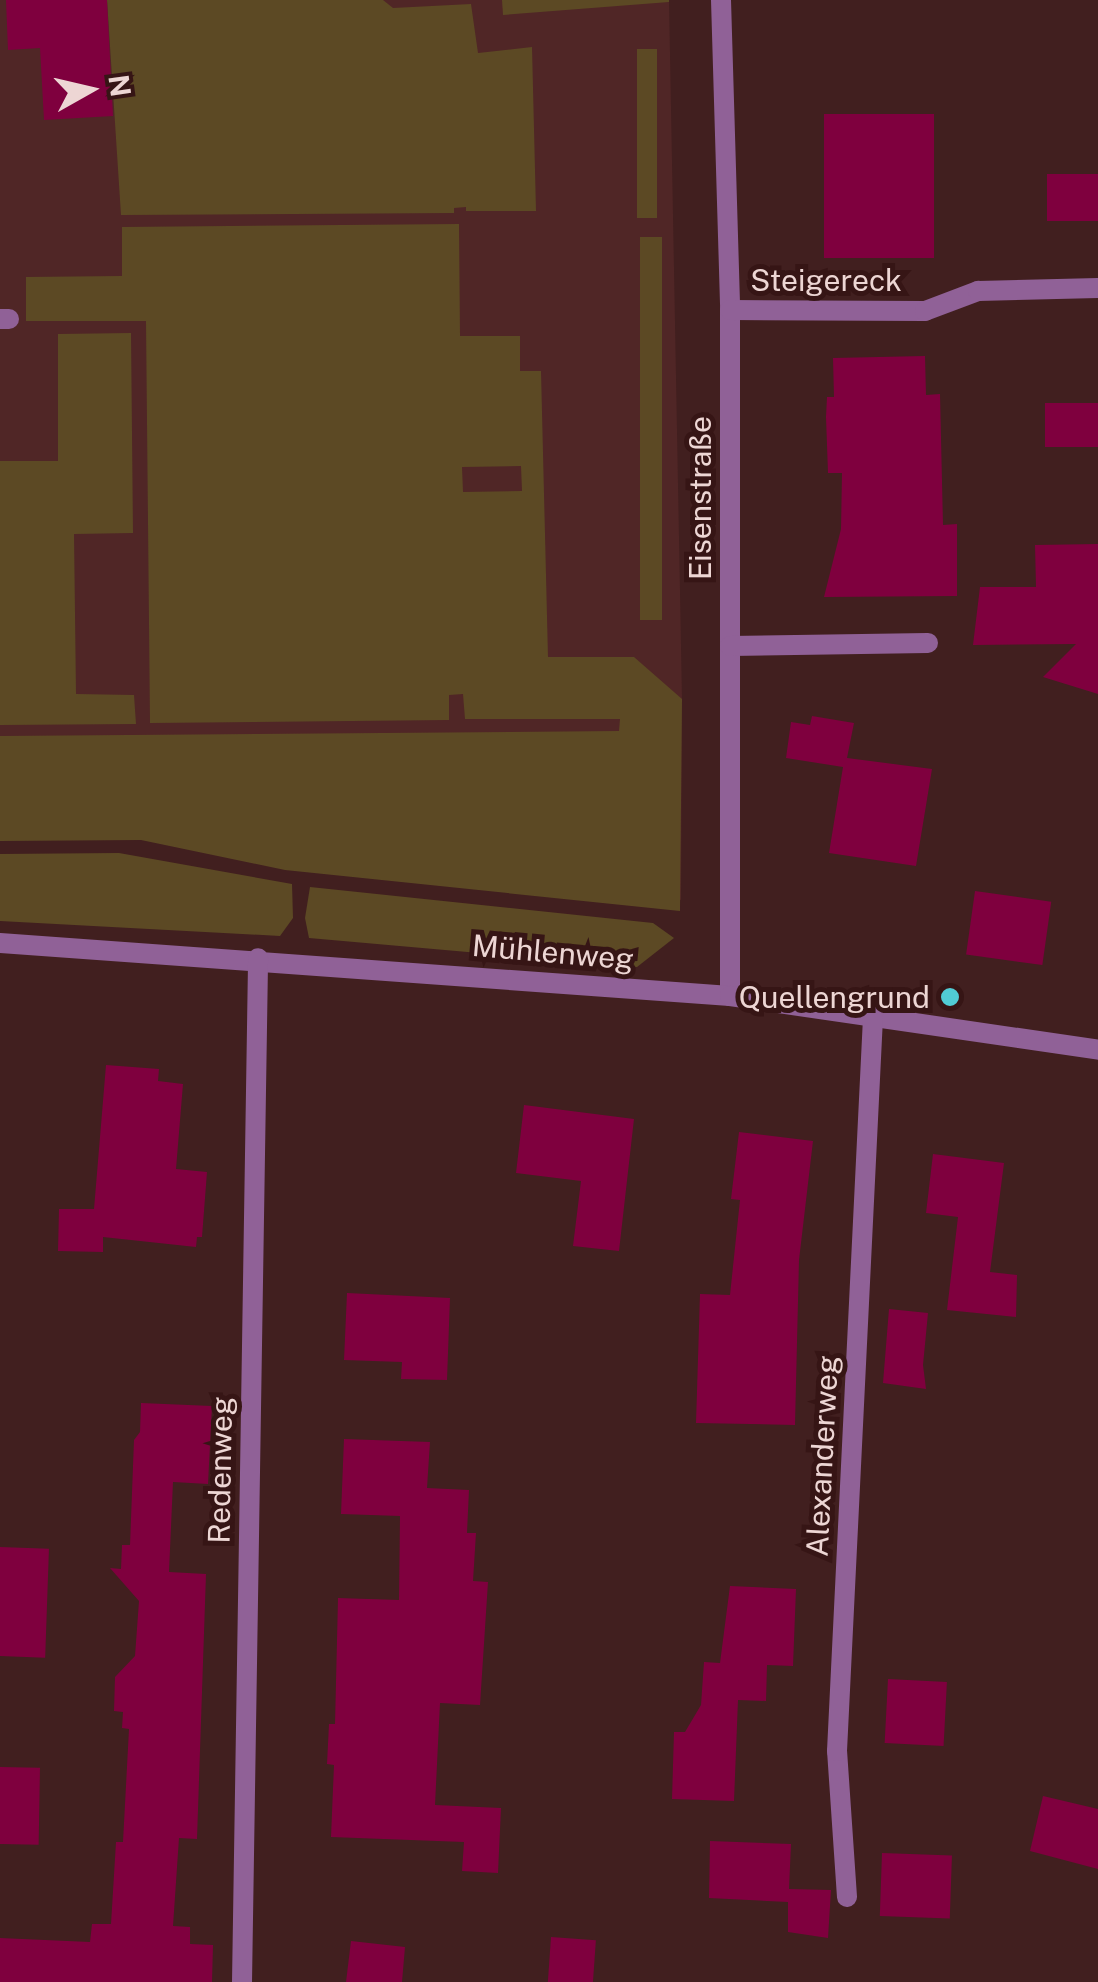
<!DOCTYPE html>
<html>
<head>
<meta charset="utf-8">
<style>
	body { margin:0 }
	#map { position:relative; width:1098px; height:1982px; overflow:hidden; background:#411f1f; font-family:"Public Sans",sans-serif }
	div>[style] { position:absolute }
	.built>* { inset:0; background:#502626 }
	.green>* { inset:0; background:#5c4924; transform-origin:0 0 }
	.building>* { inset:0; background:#7f003e; transform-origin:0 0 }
	.service>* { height:20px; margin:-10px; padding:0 10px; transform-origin:10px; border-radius:10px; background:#906197 }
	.minor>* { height:20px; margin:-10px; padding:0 10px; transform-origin:10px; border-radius:10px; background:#906197 }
	.dots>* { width:28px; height:28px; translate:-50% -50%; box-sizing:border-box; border:5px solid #361515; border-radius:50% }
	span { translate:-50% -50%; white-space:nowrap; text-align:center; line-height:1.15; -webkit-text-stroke:10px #361515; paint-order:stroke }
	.street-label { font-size:30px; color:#edd6d4 }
	.poi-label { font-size:30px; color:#edd6d4 }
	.right { translate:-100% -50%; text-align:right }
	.north { position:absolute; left:40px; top:40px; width:100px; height:100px; -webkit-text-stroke:8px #361515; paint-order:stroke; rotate:82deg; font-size:28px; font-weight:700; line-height:40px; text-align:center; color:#edd6d4 }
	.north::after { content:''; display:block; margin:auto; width:35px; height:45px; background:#edd6d4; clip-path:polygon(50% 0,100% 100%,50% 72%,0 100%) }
</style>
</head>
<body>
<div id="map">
	<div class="built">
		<i style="clip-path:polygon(0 0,669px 0,682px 699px,681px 900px,137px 830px,0 833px)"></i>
	</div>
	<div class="green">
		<i style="clip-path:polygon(107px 0,383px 0,393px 8px,471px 4px,478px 53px,532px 47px,536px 211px,466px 211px,466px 207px,454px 208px,454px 213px,121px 215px)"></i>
		<i style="clip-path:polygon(502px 0,669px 0,669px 2px,503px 15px)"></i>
		<i style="left:637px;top:49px;width:20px;height:169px"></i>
		<i style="clip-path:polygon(evenodd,459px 224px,460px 336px,520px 336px,520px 371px,541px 371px,548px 657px,634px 657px,682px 699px,680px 911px,285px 870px,141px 840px,0 841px,0 736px,619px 731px,620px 719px,465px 719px,463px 694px,449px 695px,449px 720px,150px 723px,146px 321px,26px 321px,26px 277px,122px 276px,122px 227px,459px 224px,462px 467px,521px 466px,522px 491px,463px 492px,462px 467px)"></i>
		<i style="left:640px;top:237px;width:22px;height:383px"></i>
		<i style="clip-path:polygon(131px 333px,133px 533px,74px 534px,76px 694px,134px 695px,136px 724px,0 725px,0 461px,58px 461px,58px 334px)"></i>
		<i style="clip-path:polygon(119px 853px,292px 884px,293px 918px,280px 936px,0 921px,0 854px)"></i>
		<i style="clip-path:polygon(310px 887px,653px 923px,674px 938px,637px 967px,309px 938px,305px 918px)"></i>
	</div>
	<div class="building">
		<i style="clip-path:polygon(6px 0,107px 0,113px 116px,44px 120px,40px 48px,8px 50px)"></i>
		<i style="left:934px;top:114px;width:144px;height:110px;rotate:90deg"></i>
		<i style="left:1098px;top:174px;width:47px;height:51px;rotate:90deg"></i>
		<i style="clip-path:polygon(925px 356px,926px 395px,940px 394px,943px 525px,957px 524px,957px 596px,824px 597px,841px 529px,842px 473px,828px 473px,826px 417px,827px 397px,834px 397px,833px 358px)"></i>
		<i style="left:1098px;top:403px;width:44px;height:53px;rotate:90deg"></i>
		<i style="clip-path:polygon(1098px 544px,1098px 694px,1043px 677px,1076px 644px,973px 645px,980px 587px,1036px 587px,1035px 545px)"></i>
		<i style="clip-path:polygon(812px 716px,854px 723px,847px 758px,932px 769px,916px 866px,829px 853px,843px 767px,786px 758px,791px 722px,810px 725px)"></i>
		<i style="left:975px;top:891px;width:77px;height:64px;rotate:8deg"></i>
		<i style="clip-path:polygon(106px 1065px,159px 1069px,158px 1081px,183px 1084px,176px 1169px,207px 1172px,202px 1237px,197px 1237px,196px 1247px,103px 1237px,103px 1252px,58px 1251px,59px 1209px,94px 1209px)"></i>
		<i style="clip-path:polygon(524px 1105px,634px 1119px,619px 1251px,573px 1246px,581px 1181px,516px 1173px)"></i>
		<i style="clip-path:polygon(739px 1132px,813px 1141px,799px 1260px,795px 1425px,696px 1423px,700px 1294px,730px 1295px,740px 1200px,731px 1199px)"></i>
		<i style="clip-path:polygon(933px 1154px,1004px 1163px,990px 1272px,1017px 1275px,1016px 1317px,947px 1310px,958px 1217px,926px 1213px)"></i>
		<i style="clip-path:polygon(347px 1293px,450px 1298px,447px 1380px,401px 1379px,402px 1362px,344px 1360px)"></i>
		<i style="clip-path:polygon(889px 1309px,928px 1313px,923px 1365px,926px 1389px,883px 1383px)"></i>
		<i style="clip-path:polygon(141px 1403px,212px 1406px,208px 1484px,173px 1482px,169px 1572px,206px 1574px,197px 1839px,179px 1838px,173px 1926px,190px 1927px,190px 1944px,213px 1945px,212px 1982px,0 1982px,0 1938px,90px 1942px,92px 1924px,111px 1924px,116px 1842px,123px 1842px,129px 1729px,122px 1728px,123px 1712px,114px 1711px,115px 1677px,135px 1656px,139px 1601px,110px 1568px,121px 1569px,122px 1545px,130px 1545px,134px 1440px,140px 1432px)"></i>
		<i style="clip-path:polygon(344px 1439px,430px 1442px,427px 1488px,469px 1490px,467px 1533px,476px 1533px,473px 1581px,488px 1582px,480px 1705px,440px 1703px,435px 1805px,501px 1808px,498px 1873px,462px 1871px,464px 1842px,331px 1837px,334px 1765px,327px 1764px,329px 1724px,335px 1724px,338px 1598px,399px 1600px,400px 1516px,341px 1514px)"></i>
		<i style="left:0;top:1547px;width:49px;height:109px;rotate:2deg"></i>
		<i style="clip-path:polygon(730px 1586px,796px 1589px,793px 1666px,767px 1665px,766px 1701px,738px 1700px,734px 1801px,672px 1799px,674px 1732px,685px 1732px,701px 1705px,704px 1662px,720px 1663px)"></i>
		<i style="left:888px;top:1679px;width:59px;height:64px;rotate:3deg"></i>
		<i style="left:0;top:1767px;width:40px;height:77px;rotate:1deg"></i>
		<i style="clip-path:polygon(1043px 1796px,1098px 1809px,1098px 1869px,1030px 1851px)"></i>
		<i style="clip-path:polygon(710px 1841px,791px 1844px,789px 1889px,831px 1890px,828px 1938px,788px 1932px,788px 1902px,709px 1898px)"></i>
		<i style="left:882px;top:1853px;width:70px;height:63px;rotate:2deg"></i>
		<i style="left:551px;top:1937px;width:45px;height:45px;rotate:4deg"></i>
		<i style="clip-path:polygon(351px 1941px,405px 1947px,402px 1982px,346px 1982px)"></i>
	</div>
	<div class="service">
		<i style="left:0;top:319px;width:9px"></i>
	</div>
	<div class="minor">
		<i style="left:721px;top:0;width:310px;rotate:88.3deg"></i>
		<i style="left:730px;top:310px;width:686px;rotate:90deg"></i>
		<i style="left:730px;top:310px;width:195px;rotate:0.3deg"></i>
		<i style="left:925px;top:311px;width:57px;rotate:-20.7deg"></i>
		<i style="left:978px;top:291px;width:120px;rotate:-1.4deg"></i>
		<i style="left:730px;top:646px;width:198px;rotate:-0.9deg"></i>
		<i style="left:0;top:943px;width:732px;rotate:4.15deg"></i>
		<i style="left:730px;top:996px;width:372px;rotate:8.3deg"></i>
		<i style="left:847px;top:1897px;width:146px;rotate:-93.9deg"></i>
		<i style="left:837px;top:1751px;width:734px;rotate:-87.19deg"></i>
		<i style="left:242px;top:1982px;width:1024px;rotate:-89.1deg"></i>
	</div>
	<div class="dots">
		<i style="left:950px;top:997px;background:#51ccd5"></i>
	</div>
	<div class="street-label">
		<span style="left:826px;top:280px">Steigereck</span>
		<span style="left:700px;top:498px;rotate:-90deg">Eisenstraße</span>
		<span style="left:553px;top:952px;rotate:5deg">Mühlenweg</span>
		<span style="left:822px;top:1456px;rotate:-87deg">Alexanderweg</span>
		<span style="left:220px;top:1470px;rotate:-89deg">Redenweg</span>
	</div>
	<div class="poi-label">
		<span class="right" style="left:930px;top:997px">Quellengrund</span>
	</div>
	<div class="north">N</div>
</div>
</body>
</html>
